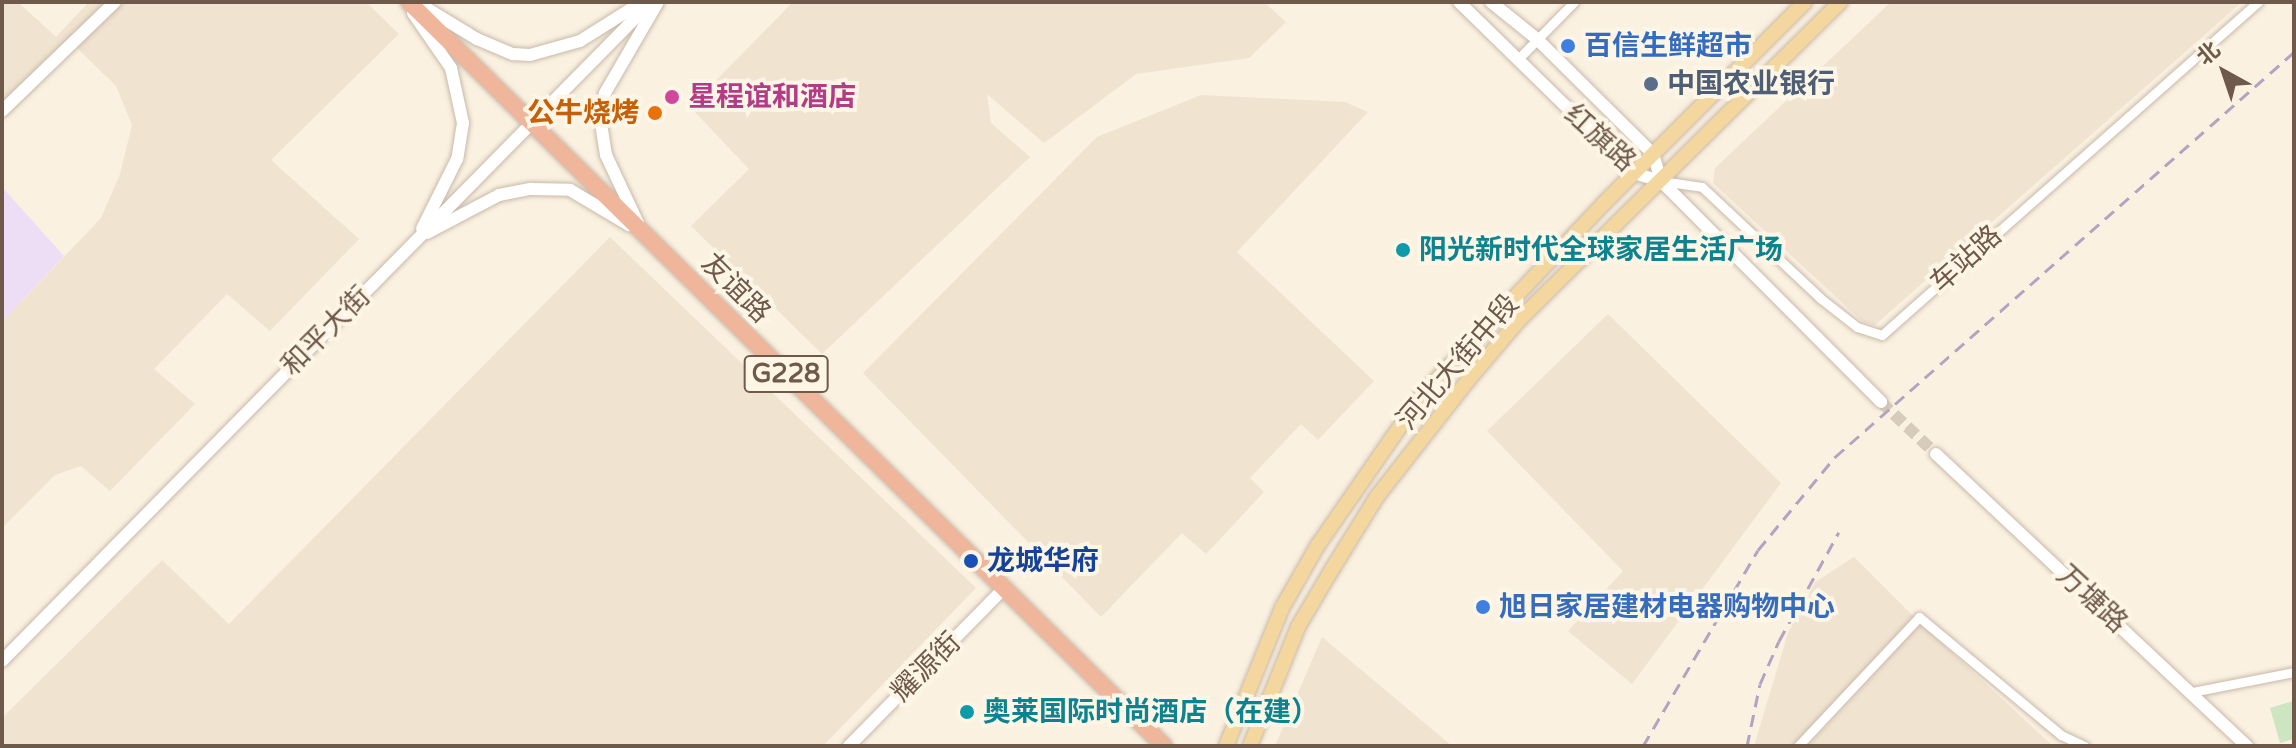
<!DOCTYPE html>
<html>
<head>
<meta charset="utf-8">
<style>
	body { margin:0 }
	#map { position:relative; width:2296px; height:748px; overflow:hidden; background:#faf1e1; font-family:"Varela Round","Noto Sans SC",sans-serif }
	div>[style] { position:absolute }
	.residential>* { inset:0; background:#f0e3d0 }
	.education>* { inset:0; background:#eedef5 }
	.green>* { inset:0; background:#cee5c1 }
	.secondary-tunnel>* { height:12px; margin-top:-6px; transform-origin:0; background:repeating-linear-gradient(90deg,#d7cbbb 0 12px,transparent 0 18px) }
	.roads { filter:drop-shadow(0 0 2px #c9b9a9) drop-shadow(0 0 2px #c9b9a9) }
	.street>* { height:9px; margin:-4.5px; padding:0 4.5px; transform-origin:4.5px; border-radius:4.5px; background:#fff }
	.secondary>* { height:12px; margin:-6px; padding:0 6px; transform-origin:6px; border-radius:6px; background:#fff }
	.primary>* { height:14px; margin:-7px; padding:0 7px; transform-origin:7px; border-radius:7px; background:#f3d79e }
	.highway>* { height:16px; margin:-8px; padding:0 8px; transform-origin:8px; border-radius:8px; background:#efb69c }
	.rail>* { height:3px; margin-top:-1.5px; transform-origin:0; background:repeating-linear-gradient(90deg,#b4a2c1 0 12px,transparent 0 20px) }
	.dots>* { width:22px; height:22px; translate:-50% -50%; box-sizing:border-box; border:4px solid #fdf5e6; border-radius:50% }
	span { translate:-50% -50%; white-space:nowrap; text-align:center; line-height:1.15; -webkit-text-stroke:8px #fdf5e6; paint-order:stroke }
	.shield-label span { padding:2px 6px; background:#fdf5e6; border:2px solid; border-radius:6px; -webkit-text-stroke-width:0 }
	.shield-label { font-size:26px; color:#6e594a; font-weight:700 }
	.shop-label { font-size:28px; color:#366cbe; font-weight:700 }
	.left { translate:0 -50%; text-align:left }
	.service-label { font-size:28px; color:#4e5e75; font-weight:700 }
	.hotel-label { font-size:28px; color:#b23c85; font-weight:700 }
	.food-label { font-size:28px; color:#c56008; font-weight:700 }
	.right { translate:-100% -50%; text-align:right }
	.street-label { font-size:28px; color:#6e594a }
	.culture-label { font-size:28px; color:#0d838f; font-weight:700 }
	.transit-label { font-size:28px; color:#164399; font-weight:700 }
	.frame { position:absolute; inset:0; border:4px solid #6e594a; pointer-events:none }
	.north { position:absolute; left:2184px; top:32px; width:80px; height:80px; -webkit-text-stroke:6px #fdf5e6; paint-order:stroke; rotate:320deg; font-size:22px; font-weight:700; line-height:32px; text-align:center; color:#6e594a }
	.north::after { content:''; display:block; margin:auto; width:28px; height:36px; background:#6e594a; clip-path:polygon(50% 0,100% 100%,50% 72%,0 100%) }
</style>
</head>
<body>
<div id="map">
	<div class="residential">
		<i style="clip-path:polygon(2px 2px,18px 2px,56px 37px,89px 2px,366px 2px,399px 34px,271px 160px,359px 239px,270px 331px,227px 294px,154px 369px,195px 404px,110px 491px,81px 466px,55px 475px,2px 528px,2px 322px,101px 218px,120px 174px,132px 125px,116px 86px,74px 45px,2px 111px)"></i>
		<i style="clip-path:polygon(793px 2px,1264px 2px,1286px 22px,1249px 58px,1136px 74px,1044px 143px,987px 94px,991px 123px,1030px 157px,822px 354px,691px 226px,749px 169px,690px 107px)"></i>
		<i style="clip-path:polygon(1891px 2px,2242px 2px,1875px 325px,1864px 323px,1713px 183px,1715px 168px)"></i>
		<i style="clip-path:polygon(1201px 95px,1345px 102px,1368px 112px,1237px 252px,1374px 381px,1318px 440px,1301px 424px,1250px 478px,1264px 492px,1206px 554px,1182px 533px,1101px 617px,863px 373px,1097px 137px)"></i>
		<i style="clip-path:polygon(610px 237px,976px 588px,823px 746px,2px 746px,2px 718px,162px 560px,229px 624px)"></i>
		<i style="clip-path:polygon(1608px 314px,1781px 483px,1632px 684px,1568px 631px,1623px 571px,1487px 431px)"></i>
		<i style="clip-path:polygon(1854px 557px,1922px 625px,2053px 746px,1808px 746px,1914px 633px,1806px 746px,1754px 746px,1788px 633px,1815px 582px)"></i>
		<i style="clip-path:polygon(1322px 637px,1452px 746px,1275px 746px)"></i>
	</div>
	<div class="education">
		<i style="clip-path:polygon(2px 187px,64px 256px,2px 322px)"></i>
	</div>
	<div class="green">
		<i style="clip-path:polygon(2293px 701px,2294px 739px,2280px 743px,2270px 708px)"></i>
	</div>
	<div class="secondary-tunnel">
		<i style="left:1881px;top:402px;width:76px;rotate:43.4deg"></i>
	</div>
	<div class="roads">
		<div class="street">
			<i style="left:1518px;top:59px;width:80px;rotate:-45.5deg"></i>
			<i style="left:1661px;top:181px;width:41px;rotate:8.3deg"></i>
			<i style="left:1702px;top:187px;width:162px;rotate:43.2deg"></i>
			<i style="left:1820px;top:298px;width:47px;rotate:38.1deg"></i>
			<i style="left:1857px;top:327px;width:26px;rotate:18deg"></i>
			<i style="left:1882px;top:335px;width:502px;rotate:-41.53deg"></i>
			<i style="left:2192px;top:692px;width:104px;rotate:-11.1deg"></i>
			<i style="left:1798px;top:746px;width:177px;rotate:-46.8deg"></i>
			<i style="left:1919px;top:617px;width:185px;rotate:39.7deg"></i>
			<i style="left:2061px;top:735px;width:26px;rotate:25deg"></i>
		</div>
		<div class="secondary">
			<i style="left:416px;top:2px;width:71px;rotate:31.2deg"></i>
			<i style="left:477px;top:39px;width:39px;rotate:23deg"></i>
			<i style="left:513px;top:54px;width:17px;rotate:3deg"></i>
			<i style="left:530px;top:55px;width:52px;rotate:-15.6deg"></i>
			<i style="left:580px;top:41px;width:73px;rotate:-32.2deg"></i>
			<i style="left:1459px;top:2px;width:245px;rotate:44.3deg"></i>
			<i style="left:1634px;top:173px;width:28px;rotate:17deg"></i>
			<i style="left:1661px;top:181px;width:312px;rotate:45.1deg"></i>
			<i style="left:1491px;top:2px;width:59px;rotate:38.8deg"></i>
			<i style="left:1537px;top:39px;width:163px;rotate:44.8deg"></i>
			<i style="left:1653px;top:154px;width:28px;rotate:73deg"></i>
			<i style="left:413px;top:13px;width:67px;rotate:55.4deg"></i>
			<i style="left:451px;top:68px;width:56px;rotate:77.7deg"></i>
			<i style="left:463px;top:123px;width:36px;rotate:99deg"></i>
			<i style="left:457px;top:159px;width:78px;rotate:116.6deg"></i>
			<i style="left:2px;top:111px;width:157px;rotate:-44deg"></i>
			<i style="left:638px;top:223px;width:75px;rotate:-115.2deg"></i>
			<i style="left:606px;top:155px;width:36px;rotate:-99deg"></i>
			<i style="left:600px;top:119px;width:26px;rotate:-79deg"></i>
			<i style="left:605px;top:93px;width:105px;rotate:-59.8deg"></i>
			<i style="left:427px;top:233px;width:81px;rotate:-27.8deg"></i>
			<i style="left:499px;top:195px;width:33px;rotate:-11deg"></i>
			<i style="left:531px;top:189px;width:39px;rotate:1deg"></i>
			<i style="left:570px;top:190px;width:69px;rotate:30.7deg"></i>
			<i style="left:1936px;top:454px;width:427px;rotate:43.2deg"></i>
			<i style="left:2px;top:661px;width:925px;rotate:-45.44deg"></i>
			<i style="left:849px;top:746px;width:221px;rotate:-45.5deg"></i>
		</div>
		<div class="primary">
			<i style="left:1226px;top:746px;width:149px;rotate:-67.9deg"></i>
			<i style="left:1282px;top:608px;width:73px;rotate:-60.3deg"></i>
			<i style="left:1318px;top:545px;width:183px;rotate:-55.3deg"></i>
			<i style="left:1422px;top:395px;width:266px;rotate:-46.5deg"></i>
			<i style="left:1605px;top:202px;width:283px;rotate:-45deg"></i>
			<i style="left:1250px;top:746px;width:128px;rotate:-68deg"></i>
			<i style="left:1298px;top:627px;width:65px;rotate:-59.5deg"></i>
			<i style="left:1331px;top:571px;width:86px;rotate:-58.3deg"></i>
			<i style="left:1376px;top:498px;width:151px;rotate:-52deg"></i>
			<i style="left:1469px;top:379px;width:77px;rotate:-49.7deg"></i>
			<i style="left:1519px;top:320px;width:452px;rotate:-44.7deg"></i>
		</div>
		<div class="highway">
			<i style="left:409px;top:2px;width:1060px;rotate:44.58deg"></i>
		</div>
	</div>
	<div class="rail">
		<i style="left:1643px;top:746px;width:227px;rotate:-59.6deg"></i>
		<i style="left:1758px;top:550px;width:121px;rotate:-50.4deg"></i>
		<i style="left:1835px;top:457px;width:612px;rotate:-41.42deg"></i>
		<i style="left:1747px;top:746px;width:63px;rotate:-78.2deg"></i>
		<i style="left:1760px;top:684px;width:47px;rotate:-66.2deg"></i>
		<i style="left:1779px;top:641px;width:124px;rotate:-61.2deg"></i>
	</div>
	<div class="dots">
		<i style="left:1568px;top:46px;background:#3f7fe0"></i>
		<i style="left:1651px;top:84px;background:#5c6f8a"></i>
		<i style="left:672px;top:97px;background:#d1479c"></i>
		<i style="left:655px;top:113px;background:#e8710a"></i>
		<i style="left:1403px;top:250px;background:#0f9aa8"></i>
		<i style="left:971px;top:561px;background:#1a4fb4"></i>
		<i style="left:1483px;top:607px;background:#3f7fe0"></i>
		<i style="left:967px;top:712px;background:#0f9aa8"></i>
	</div>
	<div class="shield-label">
		<span style="left:786px;top:374px">G228</span>
	</div>
	<div class="shop-label">
		<span class="left" style="left:1584px;top:46px">百信生鲜超市</span>
		<span class="left" style="left:1499px;top:607px">旭日家居建材电器购物中心</span>
	</div>
	<div class="service-label">
		<span class="left" style="left:1667px;top:84px">中国农业银行</span>
	</div>
	<div class="hotel-label">
		<span class="left" style="left:688px;top:97px">星程谊和酒店</span>
	</div>
	<div class="food-label">
		<span class="right" style="left:639px;top:113px">公牛烧烤</span>
	</div>
	<div class="street-label">
		<span style="left:1600px;top:138px;rotate:42deg">红旗路</span>
		<span style="left:1966px;top:259px;rotate:-42deg">车站路</span>
		<span style="left:736px;top:288px;rotate:45deg">友谊路</span>
		<span style="left:326px;top:331px;rotate:-45deg">和平大街</span>
		<span style="left:1458px;top:362px;rotate:-49deg">河北大街中段</span>
		<span style="left:2092px;top:599px;rotate:43deg">万塘路</span>
		<span style="left:926px;top:667px;rotate:-45deg">耀源街</span>
	</div>
	<div class="culture-label">
		<span class="left" style="left:1419px;top:250px">阳光新时代全球家居生活广场</span>
		<span class="left" style="left:983px;top:712px">奥莱国际时尚酒店（在建）</span>
	</div>
	<div class="transit-label">
		<span class="left" style="left:987px;top:561px">龙城华府</span>
	</div>
	<div class="frame"></div>
	<div class="north">北</div>
</div>
</body>
</html>
